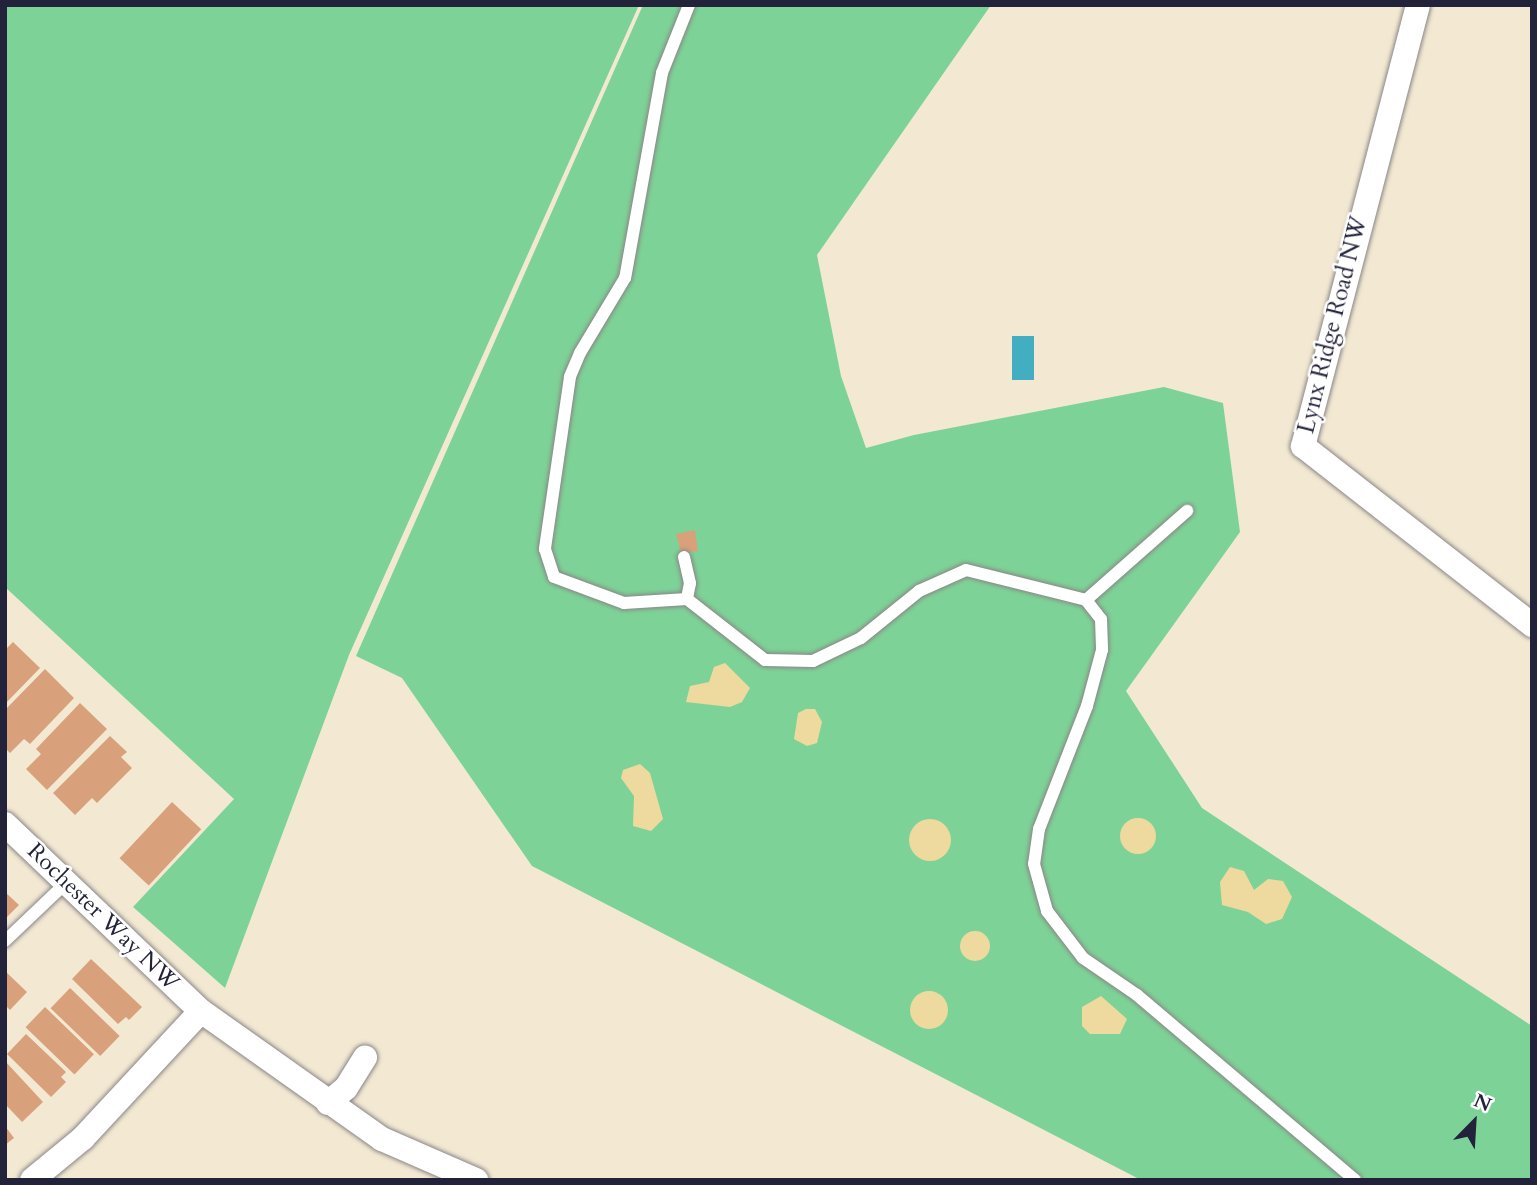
<!DOCTYPE html>
<html>
<head>
<meta charset="utf-8">
<style>
	body { margin:0 }
	#map { position:relative; width:1537px; height:1185px; overflow:hidden; background:#f3e9d3; font-family:Cardo,serif }
	div>[style] { position:absolute }
	.green>* { inset:0; background:#7dd397 }
	.sand>* { inset:0; background:#eeda9e }
	.round { border-radius:50% }
	.water>* { inset:0; background:#43adc2; transform-origin:0 0 }
	.building>* { inset:0; background:#d8a17b; transform-origin:0 0 }
	.roads { filter:drop-shadow(0 0 2px #8a8687) drop-shadow(0 0 2px #8a8687) }
	.lane>* { height:12px; margin:-6px; padding:0 6px; transform-origin:6px; border-radius:6px; background:#fff }
	.street>* { height:24px; margin:-12px; padding:0 12px; transform-origin:12px; border-radius:12px; background:#fff }
	span { translate:-50% -50%; white-space:nowrap; text-align:center; line-height:1.15; -webkit-text-stroke:5px #fff; paint-order:stroke }
	.street-label { font-size:23px; color:#22223b }
	.frame { position:absolute; inset:0; border:7px solid #22223b; pointer-events:none }
	.north { position:absolute; left:1439px; top:1087px; width:70px; height:70px; -webkit-text-stroke:5px #fff; paint-order:stroke; rotate:24deg; font-size:19px; font-weight:700; line-height:28px; text-align:center; color:#22223b }
	.north::after { content:''; display:block; margin:auto; width:24px; height:32px; background:#22223b; clip-path:polygon(50% 0,100% 100%,50% 72%,0 100%) }
</style>
</head>
<body>
<div id="map">
	<div class="green">
		<i style="clip-path:polygon(5px 5px,639px 5px,349px 655px,225px 988px,133px 907px,234px 799px,5px 587px)"></i>
		<i style="clip-path:polygon(643px 5px,991px 5px,817px 255px,841px 376px,866px 448px,914px 435px,1164px 387px,1223px 403px,1240px 532px,1126px 691px,1202px 808px,1532px 1026px,1532px 1180px,1141px 1180px,532px 866px,402px 678px,356px 656px)"></i>
	</div>
	<div class="sand">
		<i style="clip-path:polygon(725px 663px,750px 688px,742px 702px,730px 707px,686px 702px,690px 686px,709px 682px,714px 667px)"></i>
		<i style="clip-path:polygon(806px 709px,815px 709px,822px 722px,817px 743px,807px 746px,794px 739px,798px 713px)"></i>
		<i style="clip-path:polygon(640px 764px,650px 773px,663px 819px,651px 831px,633px 826px,634px 796px,621px 778px,623px 770px)"></i>
		<i class="round" style="left:1120px;top:818px;width:36px;height:36px"></i>
		<i class="round" style="left:909px;top:819px;width:42px;height:42px"></i>
		<i style="clip-path:polygon(1230px 867px,1244px 871px,1254px 890px,1268px 879px,1283px 881px,1292px 897px,1282px 919px,1266px 924px,1248px 912px,1222px 905px,1220px 882px)"></i>
		<i class="round" style="left:960px;top:931px;width:30px;height:30px"></i>
		<i class="round" style="left:910px;top:991px;width:38px;height:38px"></i>
		<i style="clip-path:polygon(1101px 996px,1127px 1019px,1120px 1034px,1090px 1034px,1082px 1026px,1082px 1007px)"></i>
	</div>
	<div class="water">
		<i style="left:1012px;top:336px;width:22px;height:44px"></i>
	</div>
	<div class="building">
		<i style="clip-path:polygon(695px 530px,698px 551px,681px 553px,676px 534px)"></i>
		<i style="clip-path:polygon(13px 642px,40px 668px,5px 704px,5px 650px)"></i>
		<i style="clip-path:polygon(45px 669px,74px 698px,30px 744px,24px 739px,10px 753px,5px 748px,5px 710px)"></i>
		<i style="clip-path:polygon(80px 703px,107px 729px,47px 790px,26px 769px,41px 754px,36px 749px)"></i>
		<i style="clip-path:polygon(110px 736px,127px 752px,121px 757px,132px 768px,97px 803px,92px 798px,75px 815px,53px 793px)"></i>
		<i style="left:172px;top:802px;width:40px;height:77px;rotate:43deg"></i>
		<i style="clip-path:polygon(5px 892px,19px 905px,5px 919px)"></i>
		<i style="clip-path:polygon(91px 959px,142px 1007px,129px 1020px,126px 1017px,118px 1024px,72px 979px)"></i>
		<i style="clip-path:polygon(5px 971px,27px 992px,10px 1010px,5px 1005px)"></i>
		<i style="left:70px;top:988px;width:69px;height:28px;rotate:44deg"></i>
		<i style="left:45px;top:1007px;width:68px;height:28px;rotate:44deg"></i>
		<i style="clip-path:polygon(26px 1034px,66px 1072px,61px 1077px,66px 1082px,51px 1097px,7px 1054px)"></i>
		<i style="clip-path:polygon(5px 1061px,43px 1102px,22px 1122px,5px 1104px)"></i>
		<i style="clip-path:polygon(5px 1126px,14px 1138px,5px 1145px)"></i>
	</div>
	<div class="roads">
		<div class="lane">
			<i style="left:689px;top:5px;width:73px;rotate:111.7deg"></i>
			<i style="left:662px;top:73px;width:208px;rotate:100.2deg"></i>
			<i style="left:625px;top:278px;width:87px;rotate:121deg"></i>
			<i style="left:580px;top:353px;width:26px;rotate:113deg"></i>
			<i style="left:570px;top:377px;width:174px;rotate:98.3deg"></i>
			<i style="left:545px;top:549px;width:29px;rotate:72deg"></i>
			<i style="left:554px;top:577px;width:75px;rotate:20.4deg"></i>
			<i style="left:624px;top:603px;width:63px;rotate:-3.6deg"></i>
			<i style="left:687px;top:599px;width:99px;rotate:38deg"></i>
			<i style="left:765px;top:660px;width:48px;rotate:1.2deg"></i>
			<i style="left:813px;top:661px;width:53px;rotate:-25.6deg"></i>
			<i style="left:861px;top:638px;width:75px;rotate:-39deg"></i>
			<i style="left:919px;top:591px;width:51px;rotate:-24.1deg"></i>
			<i style="left:966px;top:570px;width:124px;rotate:14deg"></i>
			<i style="left:1086px;top:600px;width:24px;rotate:52deg"></i>
			<i style="left:1101px;top:619px;width:31px;rotate:88deg"></i>
			<i style="left:1102px;top:650px;width:58px;rotate:105deg"></i>
			<i style="left:1087px;top:706px;width:132px;rotate:111.3deg"></i>
			<i style="left:1039px;top:829px;width:35px;rotate:98deg"></i>
			<i style="left:1034px;top:864px;width:49px;rotate:74.5deg"></i>
			<i style="left:1047px;top:911px;width:59px;rotate:52.5deg"></i>
			<i style="left:1083px;top:958px;width:65px;rotate:34.4deg"></i>
			<i style="left:1137px;top:995px;width:286px;rotate:40.3deg"></i>
			<i style="left:684px;top:557px;width:27px;rotate:77deg"></i>
			<i style="left:690px;top:583px;width:16px;rotate:101deg"></i>
			<i style="left:1086px;top:600px;width:135px;rotate:-41.4deg"></i>
			<i style="left:5px;top:941px;width:84px;rotate:-43.6deg"></i>
		</div>
		<div class="street">
			<i style="left:1418px;top:5px;width:456px;rotate:104.6deg"></i>
			<i style="left:1303px;top:446px;width:291px;rotate:38deg"></i>
			<i style="left:5px;top:824px;width:271px;rotate:43.7deg"></i>
			<i style="left:201px;top:1011px;width:222px;rotate:35.3deg"></i>
			<i style="left:382px;top:1139px;width:103px;rotate:23.6deg"></i>
			<i style="left:328px;top:1103px;width:23px;rotate:-40deg"></i>
			<i style="left:346px;top:1088px;width:36px;rotate:-58deg"></i>
			<i style="left:32px;top:1180px;width:66px;rotate:-39.5deg"></i>
			<i style="left:83px;top:1138px;width:173px;rotate:-47.1deg"></i>
		</div>
	</div>
	<div class="street-label">
		<span style="left:1333px;top:325px;rotate:-76deg">Lynx Ridge Road NW</span>
		<span style="left:103px;top:917px;rotate:44deg">Rochester Way NW</span>
	</div>
	<div class="frame"></div>
	<div class="north">N</div>
</div>
</body>
</html>
